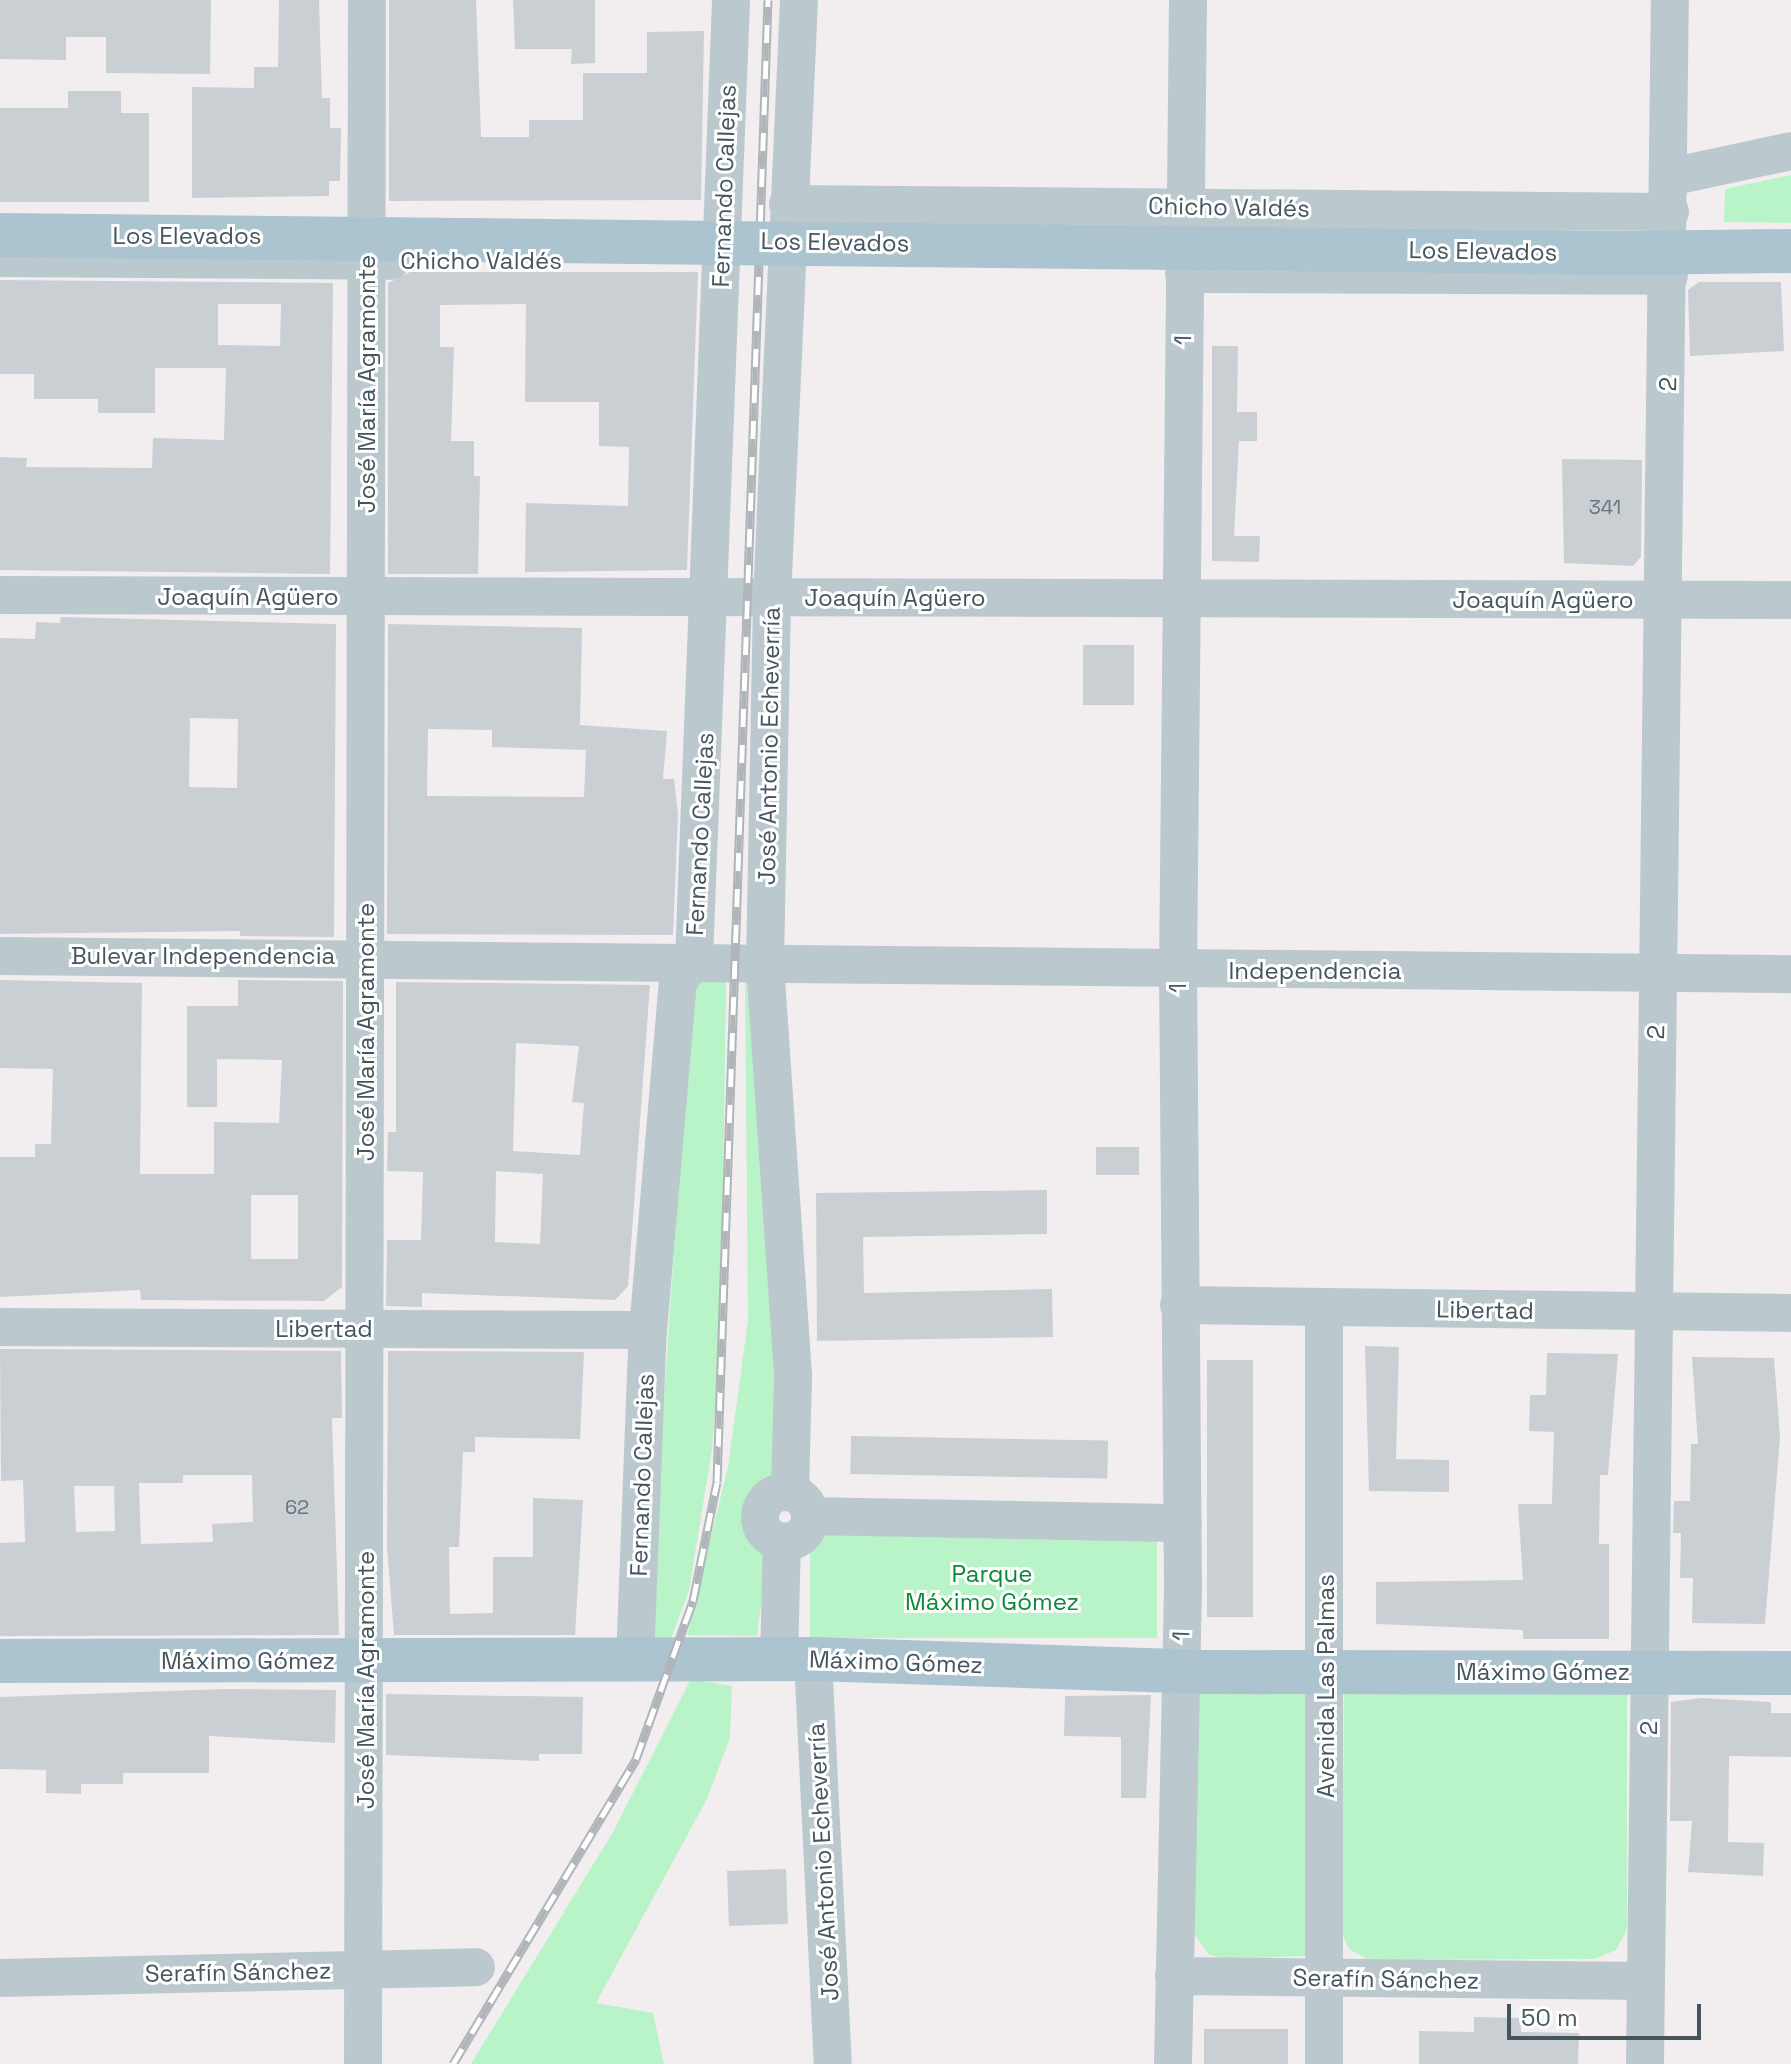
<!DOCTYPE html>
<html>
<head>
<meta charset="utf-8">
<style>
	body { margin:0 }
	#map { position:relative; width:1791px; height:2064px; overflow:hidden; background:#f2eeef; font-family:"Space Grotesk",sans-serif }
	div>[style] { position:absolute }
	.green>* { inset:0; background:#b9f3c8; transform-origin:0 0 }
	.building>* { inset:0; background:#cacfd4; transform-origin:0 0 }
	.minor>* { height:38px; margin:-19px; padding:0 19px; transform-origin:19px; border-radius:19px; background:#bbc9cf }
	.minor>.ring { margin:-19px; padding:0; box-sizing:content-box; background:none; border:38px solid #bbc9cf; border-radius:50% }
	.major>* { height:44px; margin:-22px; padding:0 22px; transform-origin:22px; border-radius:22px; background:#acc3d0 }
	.rail>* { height:9px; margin-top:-4.5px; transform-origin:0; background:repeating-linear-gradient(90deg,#fff 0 18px,#b0b5ba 0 36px); box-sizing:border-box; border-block:2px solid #b0b5ba }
	.major-bridge>* { height:44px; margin:-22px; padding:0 22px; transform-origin:22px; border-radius:22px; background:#acc3d0 }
	span { translate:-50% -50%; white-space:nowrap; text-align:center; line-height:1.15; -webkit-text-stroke:6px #fff; paint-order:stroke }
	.number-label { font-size:20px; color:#66747c }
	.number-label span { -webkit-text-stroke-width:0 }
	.street-label { font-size:24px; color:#45555e }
	.park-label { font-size:24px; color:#0e873b }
	.scale { position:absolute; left:1507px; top:2004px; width:194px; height:36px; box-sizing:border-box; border:4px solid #45555e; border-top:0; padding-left:10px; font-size:24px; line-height:28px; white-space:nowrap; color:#45555e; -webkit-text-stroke:6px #fff; paint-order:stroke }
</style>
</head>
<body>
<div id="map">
	<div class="green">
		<i style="clip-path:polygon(1791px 175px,1791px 223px,1724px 222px,1725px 189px)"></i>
		<i style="clip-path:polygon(698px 978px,726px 981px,721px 1331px,712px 1450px,689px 1590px,668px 1647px,648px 1634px,692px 986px)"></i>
		<i style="clip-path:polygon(754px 978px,777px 1260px,777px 1476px,752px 1500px,751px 1538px,767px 1562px,757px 1636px,687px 1635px,728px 1467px,748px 1321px,745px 979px)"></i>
		<i style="left:810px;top:1533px;width:347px;height:105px"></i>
		<i style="clip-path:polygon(691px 1679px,732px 1686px,730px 1738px,707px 1799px,596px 2003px,653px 2013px,664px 2064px,471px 2064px,613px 1832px)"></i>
		<i style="clip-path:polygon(1344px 1682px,1627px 1686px,1627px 1930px,1616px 1950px,1595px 1959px,1369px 1960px,1349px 1949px,1342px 1934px)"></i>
		<i style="clip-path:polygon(1193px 1685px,1309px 1687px,1308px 1956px,1223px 1959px,1208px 1954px,1186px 1922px)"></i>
	</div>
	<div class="building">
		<i style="clip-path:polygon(0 0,211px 0,210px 74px,106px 73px,106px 37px,66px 37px,66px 60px,0 59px)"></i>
		<i style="clip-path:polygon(279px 0,319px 0,322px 98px,330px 98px,330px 128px,341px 128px,340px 181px,329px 181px,329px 196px,192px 198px,192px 87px,254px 88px,254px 67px,278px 67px)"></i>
		<i style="clip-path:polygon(389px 0,476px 0,481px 137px,529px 137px,529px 120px,583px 120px,583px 73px,647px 73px,647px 32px,704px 31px,701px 200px,389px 201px)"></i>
		<i style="clip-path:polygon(513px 0,595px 0,595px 63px,571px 64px,572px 49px,515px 49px)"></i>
		<i style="clip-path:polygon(68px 91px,121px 91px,121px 113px,149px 113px,149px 202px,0 202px,0 108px,68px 108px)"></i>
		<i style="clip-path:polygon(410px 272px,698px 272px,687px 570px,525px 572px,526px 503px,628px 506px,629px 447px,599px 446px,599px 402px,525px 402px,526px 304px,440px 305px,440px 347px,454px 347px,451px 441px,474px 441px,474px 476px,480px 476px,478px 574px,388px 574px,388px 283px)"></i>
		<i style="clip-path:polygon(evenodd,0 280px,333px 283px,330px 574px,0 570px,0 457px,27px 458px,26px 467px,152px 468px,153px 438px,224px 440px,226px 368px,155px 368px,155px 413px,98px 413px,98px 399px,34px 399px,34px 374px,0 374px,0 280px,218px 304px,281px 304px,280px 346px,218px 345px,218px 304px)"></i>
		<i style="clip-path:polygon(1699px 282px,1781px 282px,1784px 351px,1690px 356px,1688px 290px)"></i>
		<i style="clip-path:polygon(1212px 346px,1238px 346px,1237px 412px,1257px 412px,1257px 441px,1239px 441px,1234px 536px,1260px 536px,1259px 562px,1212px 561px)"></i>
		<i style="clip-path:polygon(1562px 459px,1642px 460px,1641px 557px,1633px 566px,1564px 563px)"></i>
		<i style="clip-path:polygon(evenodd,61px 617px,336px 624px,334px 937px,240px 936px,240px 931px,0 934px,0 638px,35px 639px,36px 622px,60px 623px,61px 617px,190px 718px,238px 719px,237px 788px,189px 787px,190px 718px)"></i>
		<i style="clip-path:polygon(evenodd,388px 624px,582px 628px,580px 725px,667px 731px,663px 779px,674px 779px,678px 814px,673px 935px,387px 934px,388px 624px,428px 729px,492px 730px,492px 747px,586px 750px,584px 797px,427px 796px,428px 729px)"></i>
		<i style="left:1134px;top:645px;width:60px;height:51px;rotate:90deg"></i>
		<i style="clip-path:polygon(evenodd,0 980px,142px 983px,140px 1174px,214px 1174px,214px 1122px,279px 1123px,282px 1060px,217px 1059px,217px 1107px,187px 1107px,187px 1006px,238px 1006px,238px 980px,343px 981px,342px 1287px,324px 1301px,141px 1300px,140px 1290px,0 1297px,0 1157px,35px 1157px,35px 1144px,51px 1144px,53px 1069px,0 1068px,0 980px,251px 1195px,298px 1195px,298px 1259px,251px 1259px,251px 1195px)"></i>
		<i style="clip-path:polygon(evenodd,396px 982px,650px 985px,628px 1286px,615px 1300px,422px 1293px,422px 1307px,386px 1306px,387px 1240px,421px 1240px,423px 1172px,387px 1171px,388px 1132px,396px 1132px,396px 982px,516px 1043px,579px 1046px,572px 1102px,584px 1103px,580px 1155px,513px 1151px,516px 1043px,396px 982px,496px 1171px,543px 1174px,540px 1244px,495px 1242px,496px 1171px)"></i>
		<i style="left:1139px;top:1147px;width:28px;height:43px;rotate:90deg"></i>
		<i style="clip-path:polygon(1047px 1190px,1047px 1234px,863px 1237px,864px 1293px,1052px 1289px,1053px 1337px,817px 1341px,816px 1193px)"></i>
		<i style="clip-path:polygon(1365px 1346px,1399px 1347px,1396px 1459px,1449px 1460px,1449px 1492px,1369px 1491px)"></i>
		<i style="clip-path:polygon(evenodd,0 1349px,341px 1351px,342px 1418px,332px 1418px,339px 1635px,0 1636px,0 1543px,25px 1542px,23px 1480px,1px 1481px,0 1349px,183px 1475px,252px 1475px,253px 1522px,212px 1524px,213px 1542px,141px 1544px,139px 1483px,183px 1483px,183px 1475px,0 1349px,74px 1486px,114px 1486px,115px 1531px,76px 1532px,74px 1486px)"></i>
		<i style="clip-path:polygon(388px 1351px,584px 1352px,580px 1439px,475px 1437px,475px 1452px,463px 1452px,459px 1547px,449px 1547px,450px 1614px,493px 1613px,493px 1557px,533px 1557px,533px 1498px,583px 1500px,575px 1635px,394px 1635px,387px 1548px)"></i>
		<i style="clip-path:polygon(1547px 1353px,1618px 1354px,1608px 1475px,1600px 1475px,1599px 1544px,1609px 1544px,1609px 1639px,1523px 1639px,1523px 1630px,1376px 1624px,1376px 1582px,1523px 1580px,1518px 1504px,1552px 1504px,1554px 1432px,1529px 1431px,1530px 1395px,1546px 1395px)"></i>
		<i style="clip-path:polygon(1692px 1357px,1774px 1358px,1780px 1437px,1765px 1624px,1692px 1623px,1693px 1578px,1680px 1578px,1681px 1533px,1673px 1533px,1674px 1501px,1690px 1501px,1691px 1444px,1698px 1444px)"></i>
		<i style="left:1207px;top:1360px;width:46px;height:257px"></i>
		<i style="left:851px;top:1436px;width:257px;height:38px;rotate:1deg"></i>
		<i style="clip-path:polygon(224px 1689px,336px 1690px,335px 1743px,209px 1736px,209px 1773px,123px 1773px,123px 1784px,81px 1784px,81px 1794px,46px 1793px,46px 1770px,0 1769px,0 1697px)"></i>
		<i style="clip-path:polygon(386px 1694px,583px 1697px,582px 1754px,539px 1754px,539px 1761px,386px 1755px)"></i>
		<i style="clip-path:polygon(1151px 1695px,1146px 1798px,1121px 1798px,1121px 1737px,1064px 1736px,1065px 1696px)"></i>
		<i style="clip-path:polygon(1701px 1698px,1771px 1702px,1771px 1713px,1791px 1713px,1791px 1757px,1729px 1756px,1728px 1842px,1764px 1843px,1763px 1876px,1688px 1872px,1692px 1821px,1670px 1821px,1671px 1702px)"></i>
		<i style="left:786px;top:1869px;width:55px;height:59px;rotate:88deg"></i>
		<i style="clip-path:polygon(1474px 2017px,1521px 2018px,1521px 2032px,1579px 2033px,1578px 2064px,1419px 2064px,1419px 2031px,1474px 2032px)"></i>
		<i style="left:1204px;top:2029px;width:84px;height:35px"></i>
	</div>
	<div class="minor">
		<i style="left:1670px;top:177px;width:124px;rotate:-12.1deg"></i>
		<i style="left:788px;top:204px;width:882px;rotate:0.52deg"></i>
		<i style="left:0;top:258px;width:391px;rotate:0.4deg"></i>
		<i style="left:1184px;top:274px;width:485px;rotate:0.2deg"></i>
		<i style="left:0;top:595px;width:1791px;rotate:0.16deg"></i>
		<i style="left:0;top:956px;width:1791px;rotate:0.58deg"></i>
		<i style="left:1179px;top:1305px;width:612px;rotate:0.75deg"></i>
		<i style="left:0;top:1327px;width:648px;rotate:0.27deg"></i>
		<i style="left:790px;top:1492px;width:117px;rotate:-88.5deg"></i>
		<i style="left:793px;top:1375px;width:412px;rotate:-93.9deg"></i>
		<i style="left:765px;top:964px;width:366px;rotate:-88.9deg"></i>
		<i style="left:772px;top:598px;width:599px;rotate:-87.41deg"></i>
		<i class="ring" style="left:760px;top:1492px;width:12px;height:12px"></i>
		<i style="left:810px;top:1516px;width:373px;rotate:1.1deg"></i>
		<i style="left:813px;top:1659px;width:405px;rotate:87.2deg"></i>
		<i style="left:779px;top:1660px;width:119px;rotate:-88.6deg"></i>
		<i style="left:635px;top:1661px;width:331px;rotate:-87.8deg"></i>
		<i style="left:648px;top:1330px;width:349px;rotate:-85.1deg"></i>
		<i style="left:678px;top:982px;width:27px;rotate:-54deg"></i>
		<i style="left:694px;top:960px;width:961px;rotate:-87.79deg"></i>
		<i style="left:1174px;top:1976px;width:471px;rotate:0.6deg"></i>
		<i style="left:0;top:1978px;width:476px;rotate:-1.3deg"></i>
		<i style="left:363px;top:2064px;width:2064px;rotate:-89.89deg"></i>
		<i style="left:1173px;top:2064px;width:474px;rotate:-88.8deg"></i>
		<i style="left:1183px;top:1590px;width:620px;rotate:-90.46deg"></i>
		<i style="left:1178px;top:970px;width:970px;rotate:-89.41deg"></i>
		<i style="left:1324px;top:2064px;width:756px;rotate:-90deg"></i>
		<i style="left:1645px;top:2064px;width:2064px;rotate:-89.31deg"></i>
	</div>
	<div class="major">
		<i style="left:1626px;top:253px;width:165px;rotate:-0.7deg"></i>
		<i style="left:0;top:1661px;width:813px;rotate:-0.14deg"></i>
		<i style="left:813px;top:1659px;width:386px;rotate:1.9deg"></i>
		<i style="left:1199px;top:1672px;width:592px;rotate:0.1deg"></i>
	</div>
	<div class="rail">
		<i style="left:453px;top:2064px;width:356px;rotate:-59deg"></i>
		<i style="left:636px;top:1759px;width:168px;rotate:-70.2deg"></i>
		<i style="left:693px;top:1601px;width:121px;rotate:-78.6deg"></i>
		<i style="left:717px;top:1482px;width:1483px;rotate:-88.03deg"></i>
	</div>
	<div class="major-bridge">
		<i style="left:0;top:235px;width:1626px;rotate:0.63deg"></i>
	</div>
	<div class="number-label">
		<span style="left:1605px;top:507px">341</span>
		<span style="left:297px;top:1507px">62</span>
	</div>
	<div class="street-label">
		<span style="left:724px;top:186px;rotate:-88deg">Fernando Callejas</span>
		<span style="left:1229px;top:207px;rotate:1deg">Chicho Valdés</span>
		<span style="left:187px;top:236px">Los Elevados</span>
		<span style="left:835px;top:242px;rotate:1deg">Los Elevados</span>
		<span style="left:1483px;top:251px;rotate:1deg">Los Elevados</span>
		<span style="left:481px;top:261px">Chicho Valdés</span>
		<span style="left:1183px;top:340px;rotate:-89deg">1</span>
		<span style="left:367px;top:384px;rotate:-90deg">José María Agramonte</span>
		<span style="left:1668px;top:384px;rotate:-89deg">2</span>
		<span style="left:248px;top:597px">Joaquín Agüero</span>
		<span style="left:895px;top:598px">Joaquín Agüero</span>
		<span style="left:1543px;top:600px">Joaquín Agüero</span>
		<span style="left:769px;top:746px;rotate:-89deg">José Antonio Echeverría</span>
		<span style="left:700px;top:834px;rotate:-87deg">Fernando Callejas</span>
		<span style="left:203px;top:956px">Bulevar Independencia</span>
		<span style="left:1315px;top:971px">Independencia</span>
		<span style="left:1178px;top:988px;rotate:-90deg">1</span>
		<span style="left:366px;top:1032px;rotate:-90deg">José María Agramonte</span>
		<span style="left:1656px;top:1032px;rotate:-89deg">2</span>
		<span style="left:1485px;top:1310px;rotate:1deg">Libertad</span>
		<span style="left:324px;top:1329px">Libertad</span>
		<span style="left:642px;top:1475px;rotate:-88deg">Fernando Callejas</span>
		<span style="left:1181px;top:1636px;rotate:-88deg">1</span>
		<span style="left:248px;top:1661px">Máximo Gómez</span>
		<span style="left:896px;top:1662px;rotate:2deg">Máximo Gómez</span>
		<span style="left:1543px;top:1672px">Máximo Gómez</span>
		<span style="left:366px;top:1680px;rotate:-90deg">José María Agramonte</span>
		<span style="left:1326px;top:1686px;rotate:-90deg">Avenida Las Palmas</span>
		<span style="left:1649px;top:1728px;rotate:-90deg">2</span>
		<span style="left:823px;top:1862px;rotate:-93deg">José Antonio Echeverría</span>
		<span style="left:238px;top:1972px;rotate:-1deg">Serafín Sánchez</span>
		<span style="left:1386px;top:1979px;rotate:1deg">Serafín Sánchez</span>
	</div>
	<div class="park-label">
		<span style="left:992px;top:1588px">Parque<br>Máximo Gómez</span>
	</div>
	<div class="scale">50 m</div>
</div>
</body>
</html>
